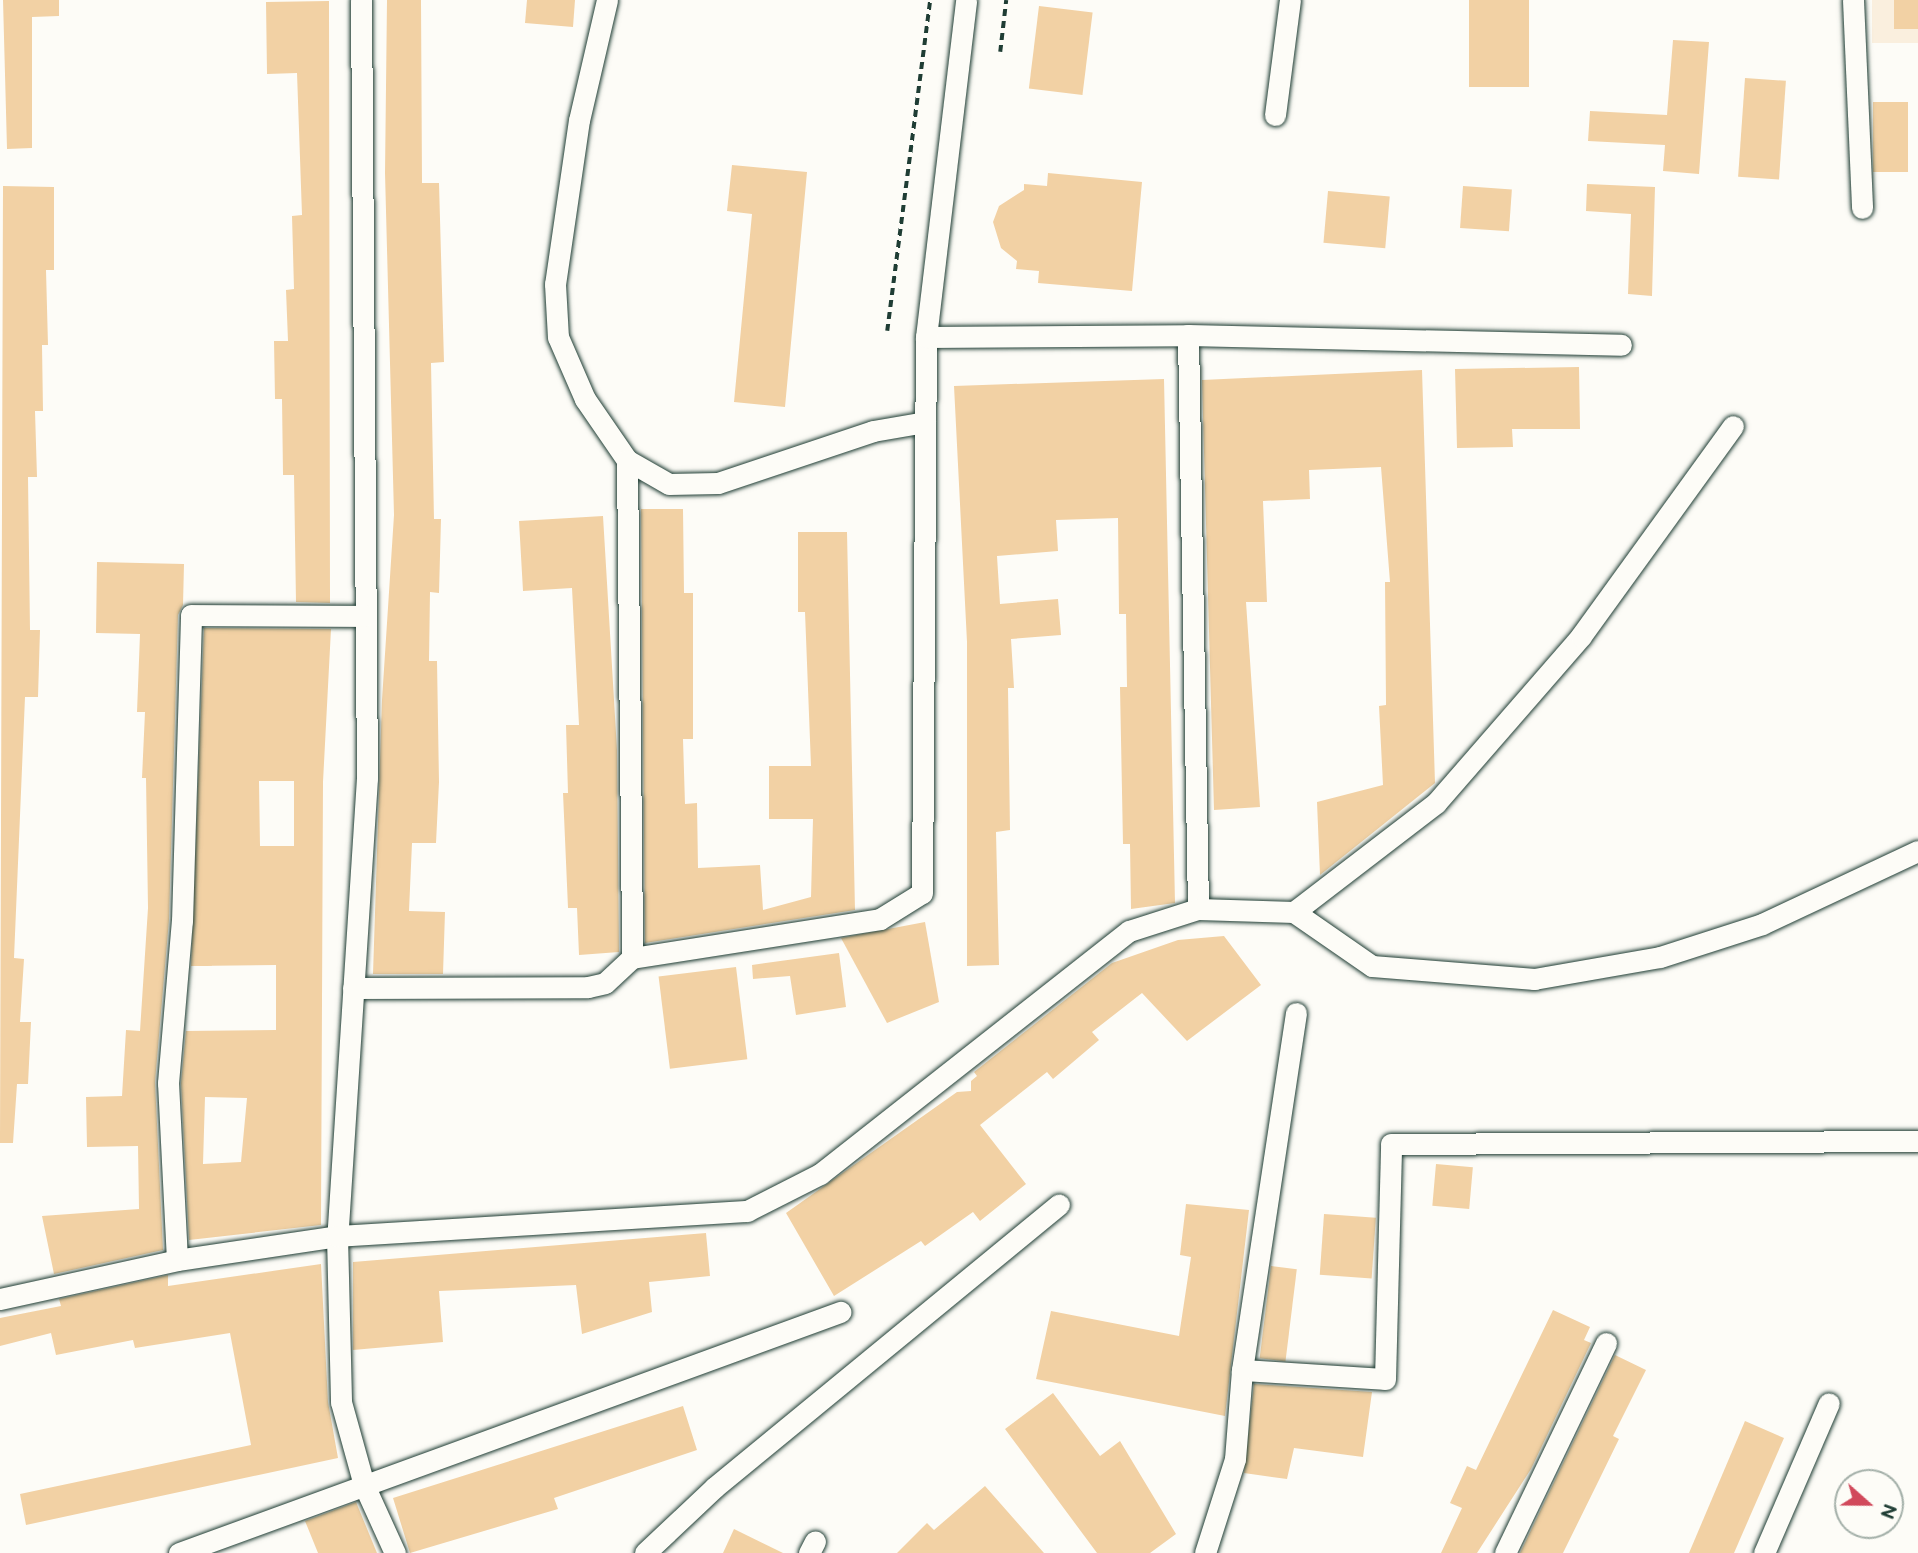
<!DOCTYPE html>
<html>
<head>
<meta charset="utf-8">
<style>
	body { margin:0 }
	#map { position:relative; width:1918px; height:1553px; overflow:hidden; background:#fdfcf7; font-family:"Balsamiq Sans",sans-serif }
	div>[style] { position:absolute }
	.built>* { inset:0; background:#faefde; transform-origin:0 0 }
	.building>* { inset:0; background:#f2d1a4; transform-origin:0 0 }
	.path>* { height:3.5px; margin-top:-1.75px; transform-origin:0; background:repeating-linear-gradient(90deg,#1f3d34 0 7px,transparent 0 12px) }
	.roads { filter:drop-shadow(0 0 2px #1f3d34) drop-shadow(0 0 2px #1f3d34) }
	.minor>* { height:21px; margin:-10.5px; padding:0 10.5px; transform-origin:10.5px; border-radius:10.5px; background:#fdfcf7 }
	span { translate:-50% -50%; white-space:nowrap; text-align:center; line-height:1.15; -webkit-text-stroke:6px #fdfcf7; paint-order:stroke }
	.north { position:absolute; left:1834px; top:1469px; width:70px; height:70px; box-sizing:border-box; background:#fdfcf7; border:2px solid #a4b0a9; border-radius:50%; rotate:111deg; font-size:19px; font-weight:700; line-height:28px; text-align:center; color:#1f3d34 }
	.north::after { content:''; display:block; margin:auto; width:24px; height:32px; background:#d1495b; clip-path:polygon(50% 0,100% 100%,50% 72%,0 100%) }
</style>
</head>
<body>
<div id="map">
	<div class="built">
		<i style="left:1872px;top:0;width:46px;height:43px"></i>
	</div>
	<div class="building">
		<i style="clip-path:polygon(3px 0,59px 0,59px 16px,32px 17px,32px 148px,7px 149px)"></i>
		<i style="clip-path:polygon(387px 0,421px 0,422px 183px,439px 183px,444px 362px,431px 363px,434px 519px,441px 519px,439px 593px,430px 592px,429px 661px,437px 661px,439px 782px,436px 843px,412px 843px,409px 911px,445px 912px,443px 974px,373px 974px,382px 700px,394px 515px,385px 173px)"></i>
		<i style="clip-path:polygon(527px 0,575px 0,573px 27px,525px 23px)"></i>
		<i style="left:1469px;top:0;width:60px;height:87px"></i>
		<i style="left:1894px;top:0;width:24px;height:29px"></i>
		<i style="clip-path:polygon(329px 1px,330px 603px,296px 602px,294px 475px,283px 475px,282px 399px,275px 399px,274px 341px,288px 341px,286px 290px,294px 289px,292px 216px,302px 215px,297px 73px,267px 74px,266px 2px)"></i>
		<i style="left:1039px;top:6px;width:54px;height:83px;rotate:7deg"></i>
		<i style="clip-path:polygon(1673px 40px,1709px 42px,1699px 174px,1663px 171px,1665px 145px,1588px 141px,1590px 111px,1667px 115px)"></i>
		<i style="left:1745px;top:78px;width:41px;height:99px;rotate:4deg"></i>
		<i style="left:1873px;top:102px;width:35px;height:70px"></i>
		<i style="clip-path:polygon(732px 165px,807px 172px,785px 407px,734px 402px,752px 214px,727px 211px)"></i>
		<i style="clip-path:polygon(1048px 173px,1142px 182px,1132px 291px,1038px 283px,1039px 271px,1016px 269px,1017px 261px,1001px 248px,993px 222px,999px 206px,1024px 190px,1024px 184px,1047px 186px)"></i>
		<i style="clip-path:polygon(1587px 184px,1655px 187px,1652px 296px,1628px 294px,1631px 214px,1586px 211px)"></i>
		<i style="clip-path:polygon(3px 186px,54px 187px,54px 270px,46px 270px,48px 345px,42px 345px,43px 411px,35px 411px,37px 477px,28px 477px,30px 630px,40px 630px,38px 697px,25px 697px,14px 958px,24px 959px,20px 1022px,31px 1022px,28px 1084px,17px 1084px,13px 1143px,0 1143px)"></i>
		<i style="left:1463px;top:186px;width:49px;height:42px;rotate:4deg"></i>
		<i style="left:1328px;top:191px;width:62px;height:52px;rotate:5deg"></i>
		<i style="clip-path:polygon(1579px 367px,1580px 429px,1512px 429px,1513px 447px,1457px 448px,1455px 369px)"></i>
		<i style="clip-path:polygon(1422px 370px,1435px 783px,1320px 875px,1317px 802px,1383px 785px,1379px 706px,1386px 705px,1385px 582px,1390px 582px,1381px 467px,1309px 470px,1310px 499px,1263px 501px,1267px 602px,1246px 602px,1260px 807px,1214px 810px,1202px 380px)"></i>
		<i style="clip-path:polygon(1164px 379px,1175px 903px,1131px 909px,1130px 844px,1123px 844px,1120px 687px,1127px 687px,1126px 614px,1119px 614px,1118px 518px,1056px 520px,1058px 551px,997px 556px,1000px 604px,1058px 599px,1061px 635px,1011px 639px,1014px 688px,1008px 688px,1010px 830px,996px 832px,999px 965px,967px 966px,967px 642px,954px 386px)"></i>
		<i style="clip-path:polygon(641px 509px,683px 509px,684px 593px,693px 593px,693px 739px,683px 739px,685px 804px,697px 803px,698px 868px,760px 865px,763px 910px,811px 897px,813px 819px,769px 819px,769px 766px,811px 766px,805px 612px,798px 612px,798px 532px,847px 532px,855px 910px,645px 943px)"></i>
		<i style="clip-path:polygon(603px 516px,617px 750px,619px 952px,579px 955px,577px 908px,568px 908px,563px 793px,568px 793px,566px 725px,579px 725px,572px 588px,523px 591px,519px 521px)"></i>
		<i style="clip-path:polygon(97px 562px,184px 564px,183px 605px,178px 615px,169px 920px,155px 1082px,163px 1250px,54px 1274px,42px 1216px,139px 1209px,138px 1146px,87px 1147px,86px 1097px,122px 1096px,126px 1030px,140px 1031px,148px 908px,146px 778px,142px 778px,145px 712px,137px 712px,140px 634px,96px 633px)"></i>
		<i style="clip-path:polygon(evenodd,204px 628px,331px 629px,323px 782px,321px 1225px,189px 1240px,181px 1083px,186px 1031px,276px 1030px,276px 965px,191px 966px,204px 628px,259px 781px,294px 781px,294px 846px,260px 846px,259px 781px,204px 628px,205px 1097px,247px 1098px,241px 1162px,203px 1164px,205px 1097px)"></i>
		<i style="clip-path:polygon(925px 922px,939px 1002px,887px 1023px,841px 938px)"></i>
		<i style="clip-path:polygon(1224px 936px,1261px 985px,1187px 1041px,1142px 993px,1092px 1032px,1099px 1040px,1053px 1079px,1047px 1072px,980px 1125px,1026px 1184px,980px 1221px,973px 1212px,925px 1246px,921px 1241px,834px 1296px,786px 1213px,957px 1092px,971px 1091px,971px 1081px,977px 1076px,974px 1072px,1112px 963px,1178px 940px)"></i>
		<i style="clip-path:polygon(839px 953px,846px 1007px,796px 1015px,790px 976px,753px 979px,752px 965px)"></i>
		<i style="left:736px;top:967px;width:93px;height:78px;rotate:83deg"></i>
		<i style="left:1436px;top:1164px;width:37px;height:42px;rotate:5deg"></i>
		<i style="clip-path:polygon(1186px 1204px,1249px 1210px,1225px 1416px,1036px 1379px,1051px 1311px,1179px 1336px,1191px 1257px,1180px 1255px)"></i>
		<i style="left:1324px;top:1214px;width:52px;height:61px;rotate:4deg"></i>
		<i style="clip-path:polygon(706px 1233px,710px 1276px,649px 1282px,652px 1312px,582px 1334px,576px 1285px,439px 1291px,443px 1342px,353px 1350px,353px 1262px)"></i>
		<i style="clip-path:polygon(321px 1264px,328px 1402px,338px 1458px,26px 1525px,20px 1494px,251px 1445px,230px 1333px,135px 1348px,133px 1340px,56px 1355px,51px 1333px,0 1346px,0 1318px,61px 1306px,59px 1299px,168px 1275px,168px 1286px)"></i>
		<i style="left:1271px;top:1266px;width:26px;height:93px;rotate:7deg"></i>
		<i style="clip-path:polygon(1553px 1310px,1590px 1327px,1584px 1340px,1591px 1343px,1531px 1469px,1477px 1553px,1441px 1553px,1462px 1508px,1450px 1503px,1467px 1466px,1476px 1470px)"></i>
		<i style="clip-path:polygon(1615px 1355px,1646px 1370px,1613px 1436px,1619px 1439px,1599px 1480px,1563px 1553px,1520px 1553px)"></i>
		<i style="clip-path:polygon(1254px 1384px,1372px 1392px,1363px 1457px,1294px 1448px,1287px 1479px,1244px 1473px)"></i>
		<i style="clip-path:polygon(1053px 1393px,1100px 1456px,1120px 1441px,1176px 1534px,1150px 1553px,1097px 1553px,1005px 1429px)"></i>
		<i style="clip-path:polygon(683px 1406px,697px 1450px,554px 1498px,558px 1509px,410px 1553px,393px 1498px)"></i>
		<i style="clip-path:polygon(1745px 1421px,1784px 1438px,1734px 1553px,1689px 1553px)"></i>
		<i style="clip-path:polygon(985px 1486px,1044px 1553px,897px 1553px,927px 1523px,934px 1530px)"></i>
		<i style="clip-path:polygon(356px 1502px,377px 1553px,318px 1553px,305px 1521px)"></i>
		<i style="clip-path:polygon(734px 1529px,783px 1553px,723px 1553px)"></i>
	</div>
	<div class="path">
		<i style="left:1000px;top:52px;width:52px;rotate:-83.4deg"></i>
		<i style="left:887px;top:331px;width:334px;rotate:-82.6deg"></i>
	</div>
	<div class="roads">
		<div class="minor">
			<i style="left:361px;top:0;width:778px;rotate:89.56deg"></i>
			<i style="left:367px;top:778px;width:459px;rotate:93.7deg"></i>
			<i style="left:337px;top:1236px;width:166px;rotate:88.6deg"></i>
			<i style="left:341px;top:1402px;width:86px;rotate:74.5deg"></i>
			<i style="left:364px;top:1485px;width:75px;rotate:65.5deg"></i>
			<i style="left:607px;top:0;width:123px;rotate:103.1deg"></i>
			<i style="left:579px;top:120px;width:166px;rotate:98.3deg"></i>
			<i style="left:555px;top:284px;width:53px;rotate:86.8deg"></i>
			<i style="left:558px;top:337px;width:68px;rotate:66.5deg"></i>
			<i style="left:585px;top:399px;width:74px;rotate:55.5deg"></i>
			<i style="left:627px;top:460px;width:48px;rotate:29.7deg"></i>
			<i style="left:669px;top:484px;width:49px;rotate:-1.2deg"></i>
			<i style="left:718px;top:483px;width:163px;rotate:-18.5deg"></i>
			<i style="left:873px;top:431px;width:53px;rotate:-9.8deg"></i>
			<i style="left:1853px;top:0;width:208px;rotate:87.5deg"></i>
			<i style="left:1275px;top:115px;width:116px;rotate:-82.6deg"></i>
			<i style="left:1188px;top:335px;width:574px;rotate:89deg"></i>
			<i style="left:926px;top:337px;width:262px;rotate:-0.4deg"></i>
			<i style="left:1188px;top:335px;width:433px;rotate:1.3deg"></i>
			<i style="left:627px;top:460px;width:498px;rotate:89.4deg"></i>
			<i style="left:1294px;top:912px;width:179px;rotate:-37.5deg"></i>
			<i style="left:1436px;top:803px;width:221px;rotate:-49deg"></i>
			<i style="left:1581px;top:636px;width:259px;rotate:-54.1deg"></i>
			<i style="left:353px;top:988px;width:235px;rotate:-0.2deg"></i>
			<i style="left:588px;top:987px;width:17px;rotate:-13deg"></i>
			<i style="left:605px;top:983px;width:37px;rotate:-43deg"></i>
			<i style="left:632px;top:958px;width:251px;rotate:-8.9deg"></i>
			<i style="left:880px;top:919px;width:49px;rotate:-31.8deg"></i>
			<i style="left:922px;top:893px;width:556px;rotate:-89.59deg"></i>
			<i style="left:926px;top:337px;width:339px;rotate:-83.2deg"></i>
			<i style="left:177px;top:1260px;width:177px;rotate:-92.9deg"></i>
			<i style="left:168px;top:1083px;width:163px;rotate:-85.1deg"></i>
			<i style="left:182px;top:921px;width:306px;rotate:-88.3deg"></i>
			<i style="left:191px;top:615px;width:174px;rotate:0.3deg"></i>
			<i style="left:0;top:1299px;width:181px;rotate:-12.4deg"></i>
			<i style="left:177px;top:1260px;width:162px;rotate:-8.5deg"></i>
			<i style="left:337px;top:1236px;width:411px;rotate:-3.5deg"></i>
			<i style="left:747px;top:1211px;width:82px;rotate:-26.9deg"></i>
			<i style="left:820px;top:1174px;width:393px;rotate:-38.2deg"></i>
			<i style="left:1129px;top:931px;width:72px;rotate:-17.7deg"></i>
			<i style="left:1198px;top:909px;width:96px;rotate:1.8deg"></i>
			<i style="left:1294px;top:912px;width:95px;rotate:34.7deg"></i>
			<i style="left:1372px;top:966px;width:163px;rotate:4.6deg"></i>
			<i style="left:1534px;top:979px;width:128px;rotate:-9.9deg"></i>
			<i style="left:1660px;top:957px;width:107px;rotate:-17.9deg"></i>
			<i style="left:1762px;top:924px;width:172px;rotate:-25.1deg"></i>
			<i style="left:1242px;top:1370px;width:143px;rotate:3.6deg"></i>
			<i style="left:1385px;top:1379px;width:235px;rotate:-88.5deg"></i>
			<i style="left:1391px;top:1144px;width:527px;rotate:-0.33deg"></i>
			<i style="left:179px;top:1553px;width:704px;rotate:-20.03deg"></i>
			<i style="left:645px;top:1553px;width:96px;rotate:-43.3deg"></i>
			<i style="left:715px;top:1487px;width:445px;rotate:-39.4deg"></i>
			<i style="left:809px;top:1553px;width:13px;rotate:-63deg"></i>
			<i style="left:1205px;top:1553px;width:99px;rotate:-72.3deg"></i>
			<i style="left:1235px;top:1459px;width:89px;rotate:-85.5deg"></i>
			<i style="left:1242px;top:1370px;width:361px;rotate:-81.4deg"></i>
			<i style="left:1505px;top:1553px;width:233px;rotate:-64.3deg"></i>
			<i style="left:1764px;top:1553px;width:163px;rotate:-66.6deg"></i>
		</div>
	</div>
	<div class="north">N</div>
</div>
</body>
</html>
